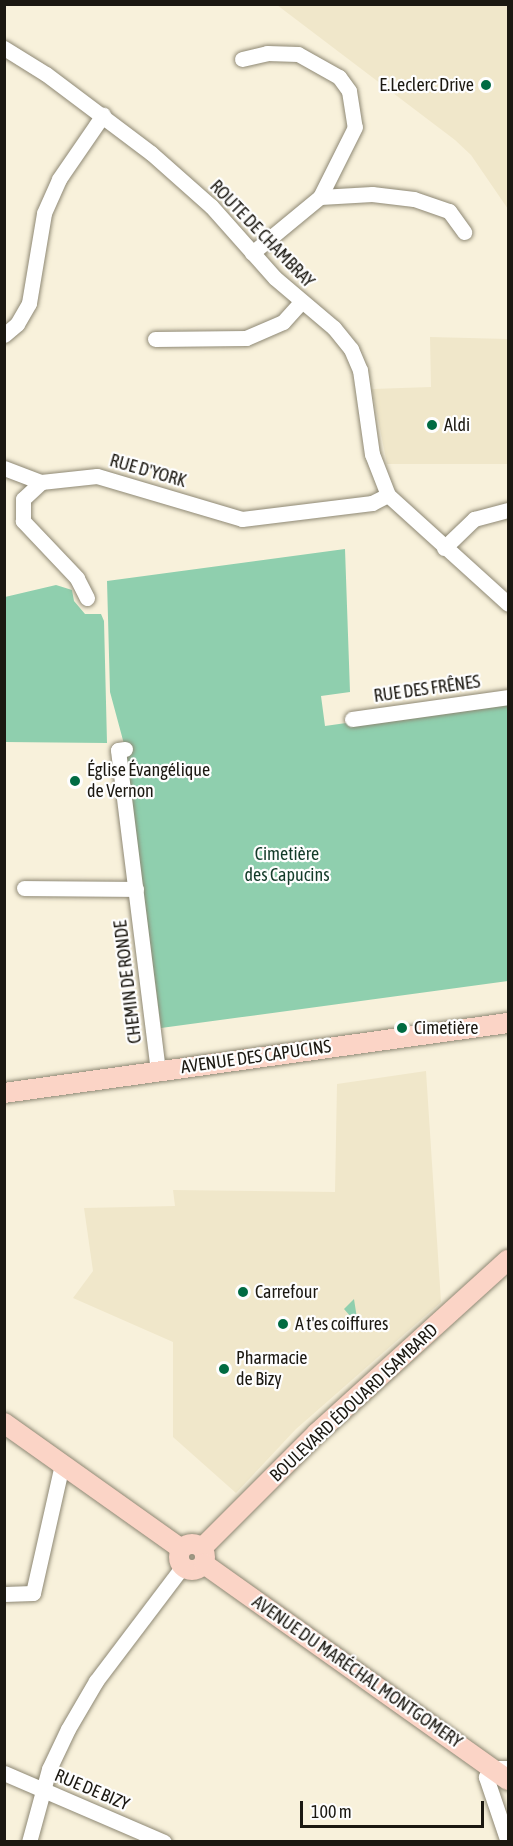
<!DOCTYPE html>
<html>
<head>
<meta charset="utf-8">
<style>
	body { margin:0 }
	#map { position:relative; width:513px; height:1846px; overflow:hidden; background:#f8f1db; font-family:"Asap Condensed",sans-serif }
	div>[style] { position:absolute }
	.built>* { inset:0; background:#f0e7ca }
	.green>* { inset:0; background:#8fcfae }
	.roads { filter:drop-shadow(0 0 2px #8e8874) drop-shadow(0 0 2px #8e8874) }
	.minor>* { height:15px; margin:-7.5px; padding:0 7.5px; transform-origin:7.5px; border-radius:7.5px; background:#fff }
	.major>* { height:20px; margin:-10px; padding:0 10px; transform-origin:10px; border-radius:10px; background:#fbd4c6 }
	.major>.ring { margin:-10px; padding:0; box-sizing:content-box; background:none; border:20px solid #fbd4c6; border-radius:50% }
	.dots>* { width:16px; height:16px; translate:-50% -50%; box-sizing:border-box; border:3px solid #fefefe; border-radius:50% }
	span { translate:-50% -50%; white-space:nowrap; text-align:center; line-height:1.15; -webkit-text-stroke:4.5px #fefefe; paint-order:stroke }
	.poi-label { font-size:18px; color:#1b1811 }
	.right { translate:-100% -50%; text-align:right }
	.left { translate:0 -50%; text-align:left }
	.street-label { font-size:18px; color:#1b1811 }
	.park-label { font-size:18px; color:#133b29 }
	.frame { position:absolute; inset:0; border:6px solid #1b1811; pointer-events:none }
	.scale { position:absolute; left:300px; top:1801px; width:184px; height:27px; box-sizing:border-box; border:3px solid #1b1811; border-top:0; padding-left:8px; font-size:18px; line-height:21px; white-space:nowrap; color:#1b1811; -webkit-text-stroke:4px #fefefe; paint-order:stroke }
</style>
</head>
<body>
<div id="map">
	<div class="built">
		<i style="clip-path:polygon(277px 5px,508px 5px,508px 209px,471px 155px,455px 140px)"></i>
		<i style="clip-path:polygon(430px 337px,508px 339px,508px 464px,387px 464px,372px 389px,431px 387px)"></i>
		<i style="clip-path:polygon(426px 1071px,441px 1302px,296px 1429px,236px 1493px,173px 1437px,173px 1342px,73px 1298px,93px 1271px,84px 1208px,175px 1206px,173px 1190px,335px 1192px,337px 1084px)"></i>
	</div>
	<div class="green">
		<i style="clip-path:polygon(345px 549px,350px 692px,321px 696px,325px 726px,508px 700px,508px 981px,161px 1028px,124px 744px,110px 692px,107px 581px)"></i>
		<i style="clip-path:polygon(56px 585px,72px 590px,74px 601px,85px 614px,101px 614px,104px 621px,107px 743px,5px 742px,5px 597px)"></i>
		<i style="clip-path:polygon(354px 1299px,358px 1325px,344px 1309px)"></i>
	</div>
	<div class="roads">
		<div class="minor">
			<i style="left:4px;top:48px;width:49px;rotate:31.8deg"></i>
			<i style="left:46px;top:74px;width:131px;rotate:37deg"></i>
			<i style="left:151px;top:153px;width:80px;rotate:41.5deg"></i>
			<i style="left:211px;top:206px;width:96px;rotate:48.4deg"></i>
			<i style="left:275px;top:278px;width:77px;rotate:40.3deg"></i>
			<i style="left:334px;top:328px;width:27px;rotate:51deg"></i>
			<i style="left:351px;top:349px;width:23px;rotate:67deg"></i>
			<i style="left:360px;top:370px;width:85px;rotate:81.9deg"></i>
			<i style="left:372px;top:454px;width:44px;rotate:68.7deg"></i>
			<i style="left:388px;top:495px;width:162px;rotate:42.2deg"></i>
			<i style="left:242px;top:59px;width:26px;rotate:-13deg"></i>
			<i style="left:267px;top:53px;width:31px;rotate:2deg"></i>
			<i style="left:298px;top:54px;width:47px;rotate:29.3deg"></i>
			<i style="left:339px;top:77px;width:17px;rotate:54deg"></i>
			<i style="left:349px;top:91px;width:36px;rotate:81deg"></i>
			<i style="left:355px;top:127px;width:78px;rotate:116.6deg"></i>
			<i style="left:252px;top:253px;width:88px;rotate:-39.5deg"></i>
			<i style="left:320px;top:197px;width:52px;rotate:-3.3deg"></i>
			<i style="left:372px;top:194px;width:42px;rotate:6.8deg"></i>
			<i style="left:414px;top:199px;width:37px;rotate:19deg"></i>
			<i style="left:449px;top:211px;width:26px;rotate:54deg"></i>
			<i style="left:4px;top:335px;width:17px;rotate:-40deg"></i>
			<i style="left:17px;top:324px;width:24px;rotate:-60deg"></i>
			<i style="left:29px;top:303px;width:91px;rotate:-80.5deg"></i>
			<i style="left:44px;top:213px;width:37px;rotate:-66deg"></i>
			<i style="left:59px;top:179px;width:78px;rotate:-55.5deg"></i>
			<i style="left:155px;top:339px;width:91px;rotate:-0.6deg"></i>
			<i style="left:246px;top:338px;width:40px;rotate:-23.4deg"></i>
			<i style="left:283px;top:322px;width:27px;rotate:-48deg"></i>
			<i style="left:4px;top:468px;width:40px;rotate:21deg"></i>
			<i style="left:444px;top:548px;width:42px;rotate:-44deg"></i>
			<i style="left:474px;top:519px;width:35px;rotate:-15deg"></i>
			<i style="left:87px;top:598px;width:22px;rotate:-117deg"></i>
			<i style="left:77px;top:578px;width:79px;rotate:-133.5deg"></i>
			<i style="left:23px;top:521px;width:22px;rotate:-90deg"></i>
			<i style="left:23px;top:499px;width:25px;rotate:-43deg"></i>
			<i style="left:41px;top:482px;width:56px;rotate:-6.1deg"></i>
			<i style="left:97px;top:476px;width:151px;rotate:16.5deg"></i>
			<i style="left:242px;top:519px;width:131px;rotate:-7deg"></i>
			<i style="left:372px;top:503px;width:18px;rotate:-27deg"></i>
			<i style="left:352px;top:719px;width:158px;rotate:-8deg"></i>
			<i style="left:125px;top:749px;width:7px;rotate:172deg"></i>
			<i style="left:118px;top:750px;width:323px;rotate:82.9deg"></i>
			<i style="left:24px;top:888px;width:112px;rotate:0.5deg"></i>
			<i style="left:4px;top:1594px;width:29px;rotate:-2deg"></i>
			<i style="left:33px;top:1593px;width:132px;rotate:-77.3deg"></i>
			<i style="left:4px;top:1773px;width:174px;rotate:23.3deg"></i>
			<i style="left:29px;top:1842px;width:76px;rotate:-74.7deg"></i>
			<i style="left:49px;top:1769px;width:44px;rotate:-64.6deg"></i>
			<i style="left:68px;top:1729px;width:56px;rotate:-59.7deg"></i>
			<i style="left:96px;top:1681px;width:144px;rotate:-52.9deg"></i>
			<i style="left:508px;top:1842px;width:69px;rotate:-108.7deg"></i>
			<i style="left:486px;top:1777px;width:11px;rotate:-56deg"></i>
			<i style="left:492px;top:1768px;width:16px"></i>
		</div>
		<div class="major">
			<i style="left:4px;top:1093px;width:509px;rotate:-7.91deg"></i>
			<i style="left:4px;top:1423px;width:217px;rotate:35.4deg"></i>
			<i class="ring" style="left:179px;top:1544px;width:6px;height:6px"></i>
			<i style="left:202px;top:1548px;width:163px;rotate:-45deg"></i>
			<i style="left:317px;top:1433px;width:258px;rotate:-42.2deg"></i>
			<i style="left:204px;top:1564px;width:373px;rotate:35.4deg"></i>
		</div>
	</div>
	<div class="dots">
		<i style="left:486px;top:85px;background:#006b42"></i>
		<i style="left:432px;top:425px;background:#006b42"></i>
		<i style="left:75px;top:781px;background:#006b42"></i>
		<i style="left:402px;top:1028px;background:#006b42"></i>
		<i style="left:243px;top:1292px;background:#006b42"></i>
		<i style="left:283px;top:1324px;background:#006b42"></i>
		<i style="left:224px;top:1369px;background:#006b42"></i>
	</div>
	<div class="poi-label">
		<span class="right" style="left:474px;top:85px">E.Leclerc Drive</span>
		<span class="left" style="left:444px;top:425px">Aldi</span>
		<span class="left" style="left:87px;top:781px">Église Évangélique<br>de Vernon</span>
		<span class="left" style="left:414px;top:1028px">Cimetière</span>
		<span class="left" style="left:255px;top:1292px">Carrefour</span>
		<span class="left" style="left:295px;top:1324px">A t'es coiffures</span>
		<span class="left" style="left:236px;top:1369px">Pharmacie<br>de Bizy</span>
	</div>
	<div class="street-label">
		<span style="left:262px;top:234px;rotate:46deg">ROUTE DE CHAMBRAY</span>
		<span style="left:148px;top:471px;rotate:16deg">RUE D'YORK</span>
		<span style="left:427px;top:689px;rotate:-8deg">RUE DES FRÊNES</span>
		<span style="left:128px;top:982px;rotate:-97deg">CHEMIN DE RONDE</span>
		<span style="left:256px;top:1057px;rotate:-8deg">AVENUE DES CAPUCINS</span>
		<span style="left:354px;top:1403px;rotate:-43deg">BOULEVARD ÉDOUARD ISAMBARD</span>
		<span style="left:357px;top:1672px;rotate:35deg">AVENUE DU MARÉCHAL MONTGOMERY</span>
		<span style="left:92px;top:1790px;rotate:23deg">RUE DE BIZY</span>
	</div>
	<div class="park-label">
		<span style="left:287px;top:865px">Cimetière<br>des Capucins</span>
	</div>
	<div class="frame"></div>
	<div class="scale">100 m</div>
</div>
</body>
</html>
